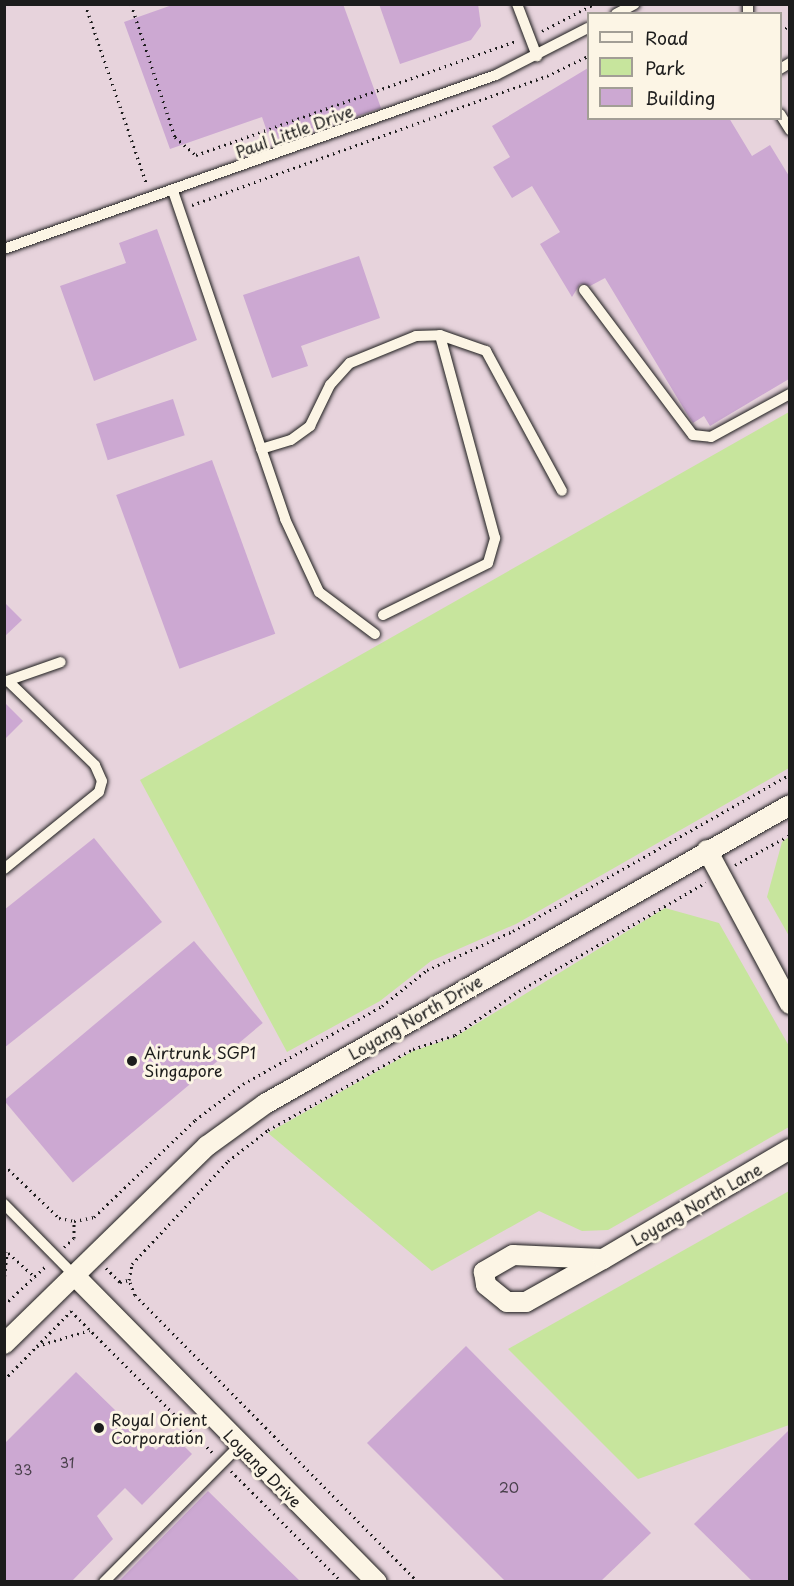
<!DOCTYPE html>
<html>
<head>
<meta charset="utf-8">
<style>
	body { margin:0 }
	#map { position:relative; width:794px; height:1586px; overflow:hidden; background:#f2e6e1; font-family:"Playpen Sans",sans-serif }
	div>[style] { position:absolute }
	.built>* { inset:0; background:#e7d3dc }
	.green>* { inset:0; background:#c7e59d }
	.building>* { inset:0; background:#cca8d2; transform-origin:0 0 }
	.path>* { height:3px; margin-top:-1.5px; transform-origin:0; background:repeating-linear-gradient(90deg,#1c1c1c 0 1.5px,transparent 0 6px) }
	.roads { filter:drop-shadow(0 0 2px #1c1c1c) drop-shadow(0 0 2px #1c1c1c) }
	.service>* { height:10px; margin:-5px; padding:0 5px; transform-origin:5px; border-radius:5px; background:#fcf5e5 }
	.minor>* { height:20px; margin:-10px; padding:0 10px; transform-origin:10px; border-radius:10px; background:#fcf5e5 }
	.dots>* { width:16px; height:16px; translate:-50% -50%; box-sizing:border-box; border:3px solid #fcf5e5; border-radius:50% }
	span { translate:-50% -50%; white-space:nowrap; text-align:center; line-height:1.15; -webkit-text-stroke:6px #fcf5e5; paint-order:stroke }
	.number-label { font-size:14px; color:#483f4a }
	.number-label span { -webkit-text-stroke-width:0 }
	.street-label { font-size:16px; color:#1c1c1c }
	.poi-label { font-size:16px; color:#1c1c1c }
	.left { translate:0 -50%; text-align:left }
	.frame { position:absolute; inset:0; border:6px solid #1c1c1c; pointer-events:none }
	.legend { position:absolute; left:587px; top:12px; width:195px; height:108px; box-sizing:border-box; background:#fcf5e5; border:2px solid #a29e95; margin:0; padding:8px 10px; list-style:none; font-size:18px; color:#1c1c1c }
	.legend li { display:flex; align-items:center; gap:12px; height:30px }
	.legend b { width:30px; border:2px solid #a29e95 }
</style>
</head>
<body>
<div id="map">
	<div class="built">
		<i style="clip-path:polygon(evenodd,5px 5px,789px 5px,789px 1581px,5px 1582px,5px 5px,588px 14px,780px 14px,780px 118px,588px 118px,588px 14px)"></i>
	</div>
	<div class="green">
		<i style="clip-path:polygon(789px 412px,789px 768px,516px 924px,431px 961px,380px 1001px,287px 1052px,140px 780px)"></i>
		<i style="clip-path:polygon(789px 837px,789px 936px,767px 897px,782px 842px)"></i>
		<i style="clip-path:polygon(665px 908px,719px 923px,789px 1046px,789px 1127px,608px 1230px,582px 1231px,539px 1211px,432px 1271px,268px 1133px,413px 1051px,455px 1037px)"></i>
		<i style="clip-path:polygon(789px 1191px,789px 1425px,638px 1479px,508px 1349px)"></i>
	</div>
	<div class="building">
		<i style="clip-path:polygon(175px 4px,343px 4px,381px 108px,272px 146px,262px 117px,170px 149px,124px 22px)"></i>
		<i style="clip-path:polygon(379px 4px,478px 4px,481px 26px,471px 40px,400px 64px)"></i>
		<i style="clip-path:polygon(588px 68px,588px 118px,729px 118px,752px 156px,770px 145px,789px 176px,789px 379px,710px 426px,704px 416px,693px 423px,687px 414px,605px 278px,590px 286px,580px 284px,572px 297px,540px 244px,560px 232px,532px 186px,512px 198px,493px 167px,510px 157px,492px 126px)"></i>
		<i style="clip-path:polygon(157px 229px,197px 340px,94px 381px,60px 286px,126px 263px,119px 243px)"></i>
		<i style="clip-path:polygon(359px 256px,380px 318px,301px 346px,308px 366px,272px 378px,243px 295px)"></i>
		<i style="left:173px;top:399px;width:38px;height:81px;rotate:72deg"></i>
		<i style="left:212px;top:460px;width:185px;height:102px;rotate:70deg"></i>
		<i style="clip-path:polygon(4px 602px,22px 620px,4px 637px)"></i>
		<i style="clip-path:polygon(4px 702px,23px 721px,4px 740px)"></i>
		<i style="clip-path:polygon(94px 838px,162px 922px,4px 1048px,4px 910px)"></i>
		<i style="left:194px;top:941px;width:107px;height:248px;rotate:50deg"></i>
		<i style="clip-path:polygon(466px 1346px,651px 1533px,601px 1581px,505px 1581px,367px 1443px)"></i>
		<i style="clip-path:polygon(76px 1372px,156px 1450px,172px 1434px,192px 1454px,142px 1505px,125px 1488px,97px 1516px,113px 1539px,72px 1581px,4px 1581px,4px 1444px)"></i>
		<i style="clip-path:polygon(789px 1430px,789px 1581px,752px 1581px,694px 1524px)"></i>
		<i style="clip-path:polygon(208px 1491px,271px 1553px,300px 1581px,119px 1581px)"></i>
	</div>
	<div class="path">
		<i style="left:85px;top:4px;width:191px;rotate:71.1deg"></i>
		<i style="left:131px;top:4px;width:140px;rotate:71.7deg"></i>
		<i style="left:175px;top:137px;width:28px;rotate:41deg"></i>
		<i style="left:196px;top:155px;width:341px;rotate:-19.6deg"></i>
		<i style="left:542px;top:31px;width:59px;rotate:-27.4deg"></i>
		<i style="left:780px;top:31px;width:11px;rotate:-27deg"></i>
		<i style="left:192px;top:205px;width:378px;rotate:-20deg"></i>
		<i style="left:547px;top:76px;width:46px;rotate:-26deg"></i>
		<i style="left:735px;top:865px;width:63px;rotate:-28.6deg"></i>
		<i style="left:4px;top:1165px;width:76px;rotate:43.9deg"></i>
		<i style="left:59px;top:1218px;width:15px;rotate:11deg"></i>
		<i style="left:64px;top:1247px;width:13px;rotate:-42deg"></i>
		<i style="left:74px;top:1238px;width:17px;rotate:-90deg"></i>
		<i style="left:74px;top:1221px;width:20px;rotate:-11deg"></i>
		<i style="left:94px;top:1217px;width:140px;rotate:-43.8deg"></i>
		<i style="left:195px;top:1120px;width:60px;rotate:-36.9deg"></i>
		<i style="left:243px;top:1084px;width:159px;rotate:-29.3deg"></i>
		<i style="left:382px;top:1006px;width:58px;rotate:-38.7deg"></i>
		<i style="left:427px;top:970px;width:94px;rotate:-24.4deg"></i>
		<i style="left:513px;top:931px;width:318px;rotate:-29.5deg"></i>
		<i style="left:4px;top:1249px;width:42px;rotate:42.1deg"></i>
		<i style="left:106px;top:1268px;width:20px;rotate:45deg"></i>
		<i style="left:120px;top:1282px;width:9px;rotate:-13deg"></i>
		<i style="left:4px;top:1282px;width:30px;rotate:-84deg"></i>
		<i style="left:4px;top:1305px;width:59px;rotate:-42.9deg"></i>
		<i style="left:37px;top:1346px;width:49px;rotate:-45.8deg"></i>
		<i style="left:71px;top:1311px;width:202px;rotate:45deg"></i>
		<i style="left:4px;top:1380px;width:47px;rotate:-45.9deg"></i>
		<i style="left:37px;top:1346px;width:55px;rotate:-16.8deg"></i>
		<i style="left:231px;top:1471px;width:157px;rotate:45deg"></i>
		<i style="left:418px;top:1582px;width:403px;rotate:-134.6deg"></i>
		<i style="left:135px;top:1295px;width:16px;rotate:-112deg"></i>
		<i style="left:129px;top:1280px;width:16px;rotate:-79deg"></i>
		<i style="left:132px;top:1264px;width:141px;rotate:-47deg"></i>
		<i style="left:228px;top:1161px;width:51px;rotate:-37.8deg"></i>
		<i style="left:268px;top:1130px;width:166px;rotate:-29.2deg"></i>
		<i style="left:413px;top:1049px;width:44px;rotate:-18.4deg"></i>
		<i style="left:455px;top:1035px;width:78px;rotate:-34.5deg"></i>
		<i style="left:519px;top:991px;width:216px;rotate:-30.2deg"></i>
	</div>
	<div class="roads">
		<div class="service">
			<i style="left:517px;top:4px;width:56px;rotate:69deg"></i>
			<i style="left:748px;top:4px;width:10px;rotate:90deg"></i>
			<i style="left:616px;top:14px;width:21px;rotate:-28deg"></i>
			<i style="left:780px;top:69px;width:12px;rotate:-31deg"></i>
			<i style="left:780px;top:114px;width:19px;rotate:58deg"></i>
			<i style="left:173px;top:191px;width:347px;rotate:71.1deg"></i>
			<i style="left:285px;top:519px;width:81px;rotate:65deg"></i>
			<i style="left:319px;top:592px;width:70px;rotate:36.9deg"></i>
			<i style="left:4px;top:249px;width:522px;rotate:-19.48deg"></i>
			<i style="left:496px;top:75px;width:103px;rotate:-27.1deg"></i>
			<i style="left:584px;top:290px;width:181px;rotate:53.1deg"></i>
			<i style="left:693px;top:435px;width:18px;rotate:6deg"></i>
			<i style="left:711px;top:437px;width:90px;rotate:-28.6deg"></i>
			<i style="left:261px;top:449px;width:31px;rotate:-17deg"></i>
			<i style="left:291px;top:440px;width:24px;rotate:-36deg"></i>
			<i style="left:310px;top:426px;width:46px;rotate:-64deg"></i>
			<i style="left:330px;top:385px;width:30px;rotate:-48deg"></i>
			<i style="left:350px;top:363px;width:71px;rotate:-22.2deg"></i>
			<i style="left:416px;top:336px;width:24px;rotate:-2deg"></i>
			<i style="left:440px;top:335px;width:49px;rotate:19.2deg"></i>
			<i style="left:486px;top:351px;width:159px;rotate:61.5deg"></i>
			<i style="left:383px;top:615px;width:117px;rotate:-26.3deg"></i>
			<i style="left:488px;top:563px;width:26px;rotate:-74deg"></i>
			<i style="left:495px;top:538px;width:210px;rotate:-105.2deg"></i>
			<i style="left:4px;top:682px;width:60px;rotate:-19.3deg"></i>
			<i style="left:4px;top:869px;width:122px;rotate:-39deg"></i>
			<i style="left:99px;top:792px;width:11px;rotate:-75deg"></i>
			<i style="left:102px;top:781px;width:17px;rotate:-114deg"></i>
			<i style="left:95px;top:765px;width:121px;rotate:-136deg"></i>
			<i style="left:4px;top:1204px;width:101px;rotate:45.4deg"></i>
			<i style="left:104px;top:1582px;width:193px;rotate:-45.2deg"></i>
		</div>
		<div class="minor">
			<i style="left:707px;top:850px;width:175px;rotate:61.7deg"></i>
			<i style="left:603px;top:1259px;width:90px;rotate:-177.5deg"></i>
			<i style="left:513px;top:1255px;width:34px;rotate:150deg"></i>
			<i style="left:484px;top:1272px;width:13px;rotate:81deg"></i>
			<i style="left:486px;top:1285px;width:27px;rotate:39deg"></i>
			<i style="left:507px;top:1302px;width:19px"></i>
			<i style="left:526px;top:1302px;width:88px;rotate:-29.2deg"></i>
			<i style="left:603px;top:1259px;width:217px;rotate:-30.5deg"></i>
			<i style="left:75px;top:1276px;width:430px;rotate:45.4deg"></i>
			<i style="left:4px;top:1344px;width:284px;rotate:-44.3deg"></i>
			<i style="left:207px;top:1146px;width:72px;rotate:-35.9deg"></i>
			<i style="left:265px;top:1104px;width:604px;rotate:-29.66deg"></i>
		</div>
	</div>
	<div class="dots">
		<i style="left:132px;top:1061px;background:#1c1c1c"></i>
		<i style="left:99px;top:1428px;background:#1c1c1c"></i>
	</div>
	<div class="number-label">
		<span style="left:67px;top:1463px">31</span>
		<span style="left:23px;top:1470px">33</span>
		<span style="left:509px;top:1488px">20</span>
	</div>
	<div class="street-label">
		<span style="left:294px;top:131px;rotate:-20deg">Paul Little Drive</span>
		<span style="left:415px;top:1017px;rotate:-30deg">Loyang North Drive</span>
		<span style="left:696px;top:1204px;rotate:-30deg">Loyang North Lane</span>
		<span style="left:263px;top:1468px;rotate:45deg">Loyang Drive</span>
	</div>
	<div class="poi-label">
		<span class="left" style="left:144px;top:1061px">Airtrunk SGP1<br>Singapore</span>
		<span class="left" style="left:111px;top:1428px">Royal Orient<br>Corporation</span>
	</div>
	<div class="frame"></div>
	<ul class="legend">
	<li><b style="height:8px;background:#fcf5e5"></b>Road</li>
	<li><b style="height:16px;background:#c7e59d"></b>Park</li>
	<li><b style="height:16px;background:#cca8d2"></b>Building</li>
	</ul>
</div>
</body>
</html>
